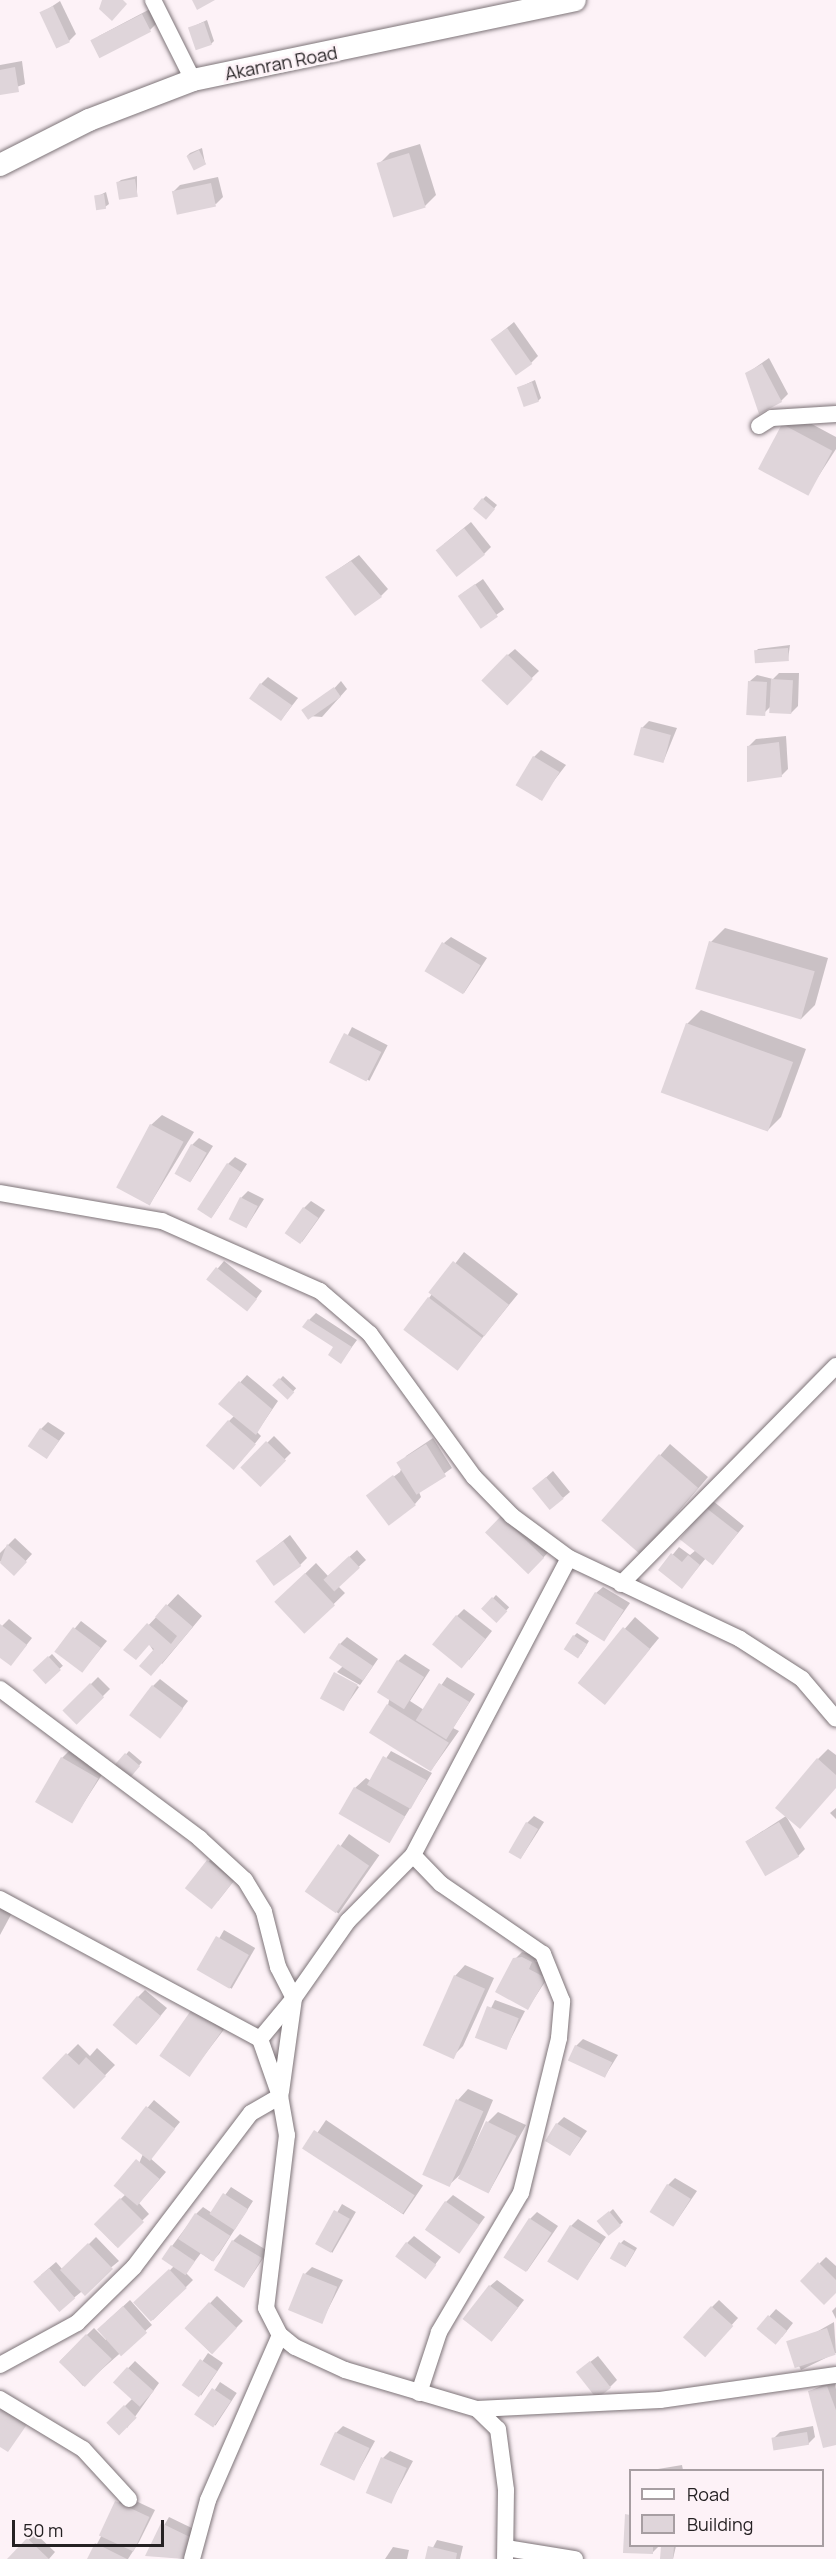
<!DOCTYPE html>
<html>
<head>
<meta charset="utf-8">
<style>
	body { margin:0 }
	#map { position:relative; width:836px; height:2559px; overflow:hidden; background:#fdf2f7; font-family:Manrope,sans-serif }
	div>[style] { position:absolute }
	.shadow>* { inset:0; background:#0003; transform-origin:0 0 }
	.building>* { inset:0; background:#dfd5da; transform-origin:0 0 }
	.roads { filter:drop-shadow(0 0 2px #7d7478) drop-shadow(0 0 2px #7d7478) }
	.street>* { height:16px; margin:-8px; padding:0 8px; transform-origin:8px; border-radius:8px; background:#fff }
	.secondary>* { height:22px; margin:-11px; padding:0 11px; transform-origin:11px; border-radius:11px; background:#fff }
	span { translate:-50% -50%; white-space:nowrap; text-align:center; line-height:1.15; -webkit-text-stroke:5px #fdf2f7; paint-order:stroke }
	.street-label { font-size:18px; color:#252123 }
	.legend { position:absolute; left:629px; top:2469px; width:195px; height:78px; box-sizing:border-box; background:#fdf2f7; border:2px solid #a79ea2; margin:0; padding:8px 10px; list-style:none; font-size:18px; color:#252123 }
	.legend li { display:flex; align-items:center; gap:12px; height:30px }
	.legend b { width:30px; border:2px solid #a79ea2 }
	.scale { position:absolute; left:12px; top:2520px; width:152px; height:27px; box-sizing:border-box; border:3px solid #252123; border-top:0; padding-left:8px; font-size:18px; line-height:21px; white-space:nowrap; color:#252123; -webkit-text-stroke:4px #fdf2f7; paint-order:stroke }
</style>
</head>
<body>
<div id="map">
	<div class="shadow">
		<i style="clip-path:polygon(60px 1px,76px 34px,69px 41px,42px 13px)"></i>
		<i style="clip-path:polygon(150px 9px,157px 23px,150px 30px,100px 57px,92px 42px,99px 36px)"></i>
		<i style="clip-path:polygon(207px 20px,214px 41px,211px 44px,190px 28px)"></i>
		<i style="clip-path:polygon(22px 61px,25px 84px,0 93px,0 65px)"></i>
		<i style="clip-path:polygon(420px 144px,436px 195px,425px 206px,379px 164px,390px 153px)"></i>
		<i style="clip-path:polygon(202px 148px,205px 163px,187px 156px,190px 153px)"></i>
		<i style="clip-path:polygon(137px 176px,137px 195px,117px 183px,121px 180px)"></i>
		<i style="clip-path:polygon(218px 177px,223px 197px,216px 204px,173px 192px,180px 185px)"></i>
		<i style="clip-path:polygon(106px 192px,109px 204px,105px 207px,96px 197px)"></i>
		<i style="clip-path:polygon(514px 322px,538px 356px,531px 363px,492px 340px)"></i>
		<i style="clip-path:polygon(769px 358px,788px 394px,781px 401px,746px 374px)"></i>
		<i style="clip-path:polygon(535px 380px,541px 398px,538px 401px,518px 388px)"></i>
		<i style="clip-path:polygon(793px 414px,836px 437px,836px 449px,807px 494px,783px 425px)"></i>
		<i style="clip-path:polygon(486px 496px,497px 505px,489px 515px,483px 499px)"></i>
		<i style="clip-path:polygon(471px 522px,491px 547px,484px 554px,444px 544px)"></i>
		<i style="clip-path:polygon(359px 555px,388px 589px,381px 596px,327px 577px)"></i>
		<i style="left:483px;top:579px;width:37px;height:29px;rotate:55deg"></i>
		<i style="clip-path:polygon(790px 645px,788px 659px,755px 652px,758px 649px)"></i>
		<i style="clip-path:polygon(515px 649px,539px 671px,506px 703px,508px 655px)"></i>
		<i style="clip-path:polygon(779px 673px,799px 673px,798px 706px,791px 713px,771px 706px,764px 713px,750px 681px,757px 675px,773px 679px)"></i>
		<i style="clip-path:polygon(268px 677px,298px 698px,281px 720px,261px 684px)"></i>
		<i style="clip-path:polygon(341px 681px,347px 689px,322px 717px,309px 716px)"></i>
		<i style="clip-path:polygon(649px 721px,677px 728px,664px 760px,642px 728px)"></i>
		<i style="clip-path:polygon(786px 736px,788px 769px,781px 776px,749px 746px,756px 739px)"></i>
		<i style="clip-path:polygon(541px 750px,566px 765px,539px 800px,534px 757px)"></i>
		<i style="clip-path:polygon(725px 928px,828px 958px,815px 1005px,801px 1019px,711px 942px)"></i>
		<i style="clip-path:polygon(451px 937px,487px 958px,464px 993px,444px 943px)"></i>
		<i style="clip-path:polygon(701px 1010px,806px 1049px,781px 1117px,767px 1131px,687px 1024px)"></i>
		<i style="left:352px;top:1027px;width:40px;height:40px;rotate:27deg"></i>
		<i style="clip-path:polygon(162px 1115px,194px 1132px,150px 1204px,151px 1125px)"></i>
		<i style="clip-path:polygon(199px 1138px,213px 1146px,191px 1181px,192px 1145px)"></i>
		<i style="clip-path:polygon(235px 1157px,247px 1164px,212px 1217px,228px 1164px)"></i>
		<i style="clip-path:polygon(248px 1191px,264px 1199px,247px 1226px,241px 1198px)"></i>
		<i style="clip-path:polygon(311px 1201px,325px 1210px,302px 1242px,304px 1208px)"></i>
		<i style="clip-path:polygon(464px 1252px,518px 1294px,458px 1368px,429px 1298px)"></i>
		<i style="clip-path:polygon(224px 1261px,262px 1291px,253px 1303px,208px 1280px)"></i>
		<i style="clip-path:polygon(316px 1313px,357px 1340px,341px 1362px,335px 1346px,309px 1320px)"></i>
		<i style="clip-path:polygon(247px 1375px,278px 1401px,257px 1432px,261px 1436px,241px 1461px,229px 1421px,235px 1415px,220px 1404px)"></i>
		<i style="left:283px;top:1376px;width:18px;height:13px;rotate:43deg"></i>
		<i style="clip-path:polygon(48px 1422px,65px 1433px,47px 1457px,41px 1429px)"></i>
		<i style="left:274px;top:1436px;width:24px;height:45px;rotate:45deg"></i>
		<i style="clip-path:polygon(433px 1438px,452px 1468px,419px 1492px,421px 1497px,415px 1504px,373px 1492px,400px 1472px,406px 1456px)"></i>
		<i style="clip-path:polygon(670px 1444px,708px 1477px,652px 1542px,604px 1520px)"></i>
		<i style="clip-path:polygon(553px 1471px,570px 1492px,563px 1498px,541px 1482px)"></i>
		<i style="clip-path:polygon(713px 1501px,744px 1526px,713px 1563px,706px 1558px,682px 1587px,660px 1570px,679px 1547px,690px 1555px,696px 1550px,682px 1539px)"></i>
		<i style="left:509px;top:1511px;width:57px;height:31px;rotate:44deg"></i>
		<i style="clip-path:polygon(290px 1535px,307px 1558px,300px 1565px,258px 1561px)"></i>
		<i style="clip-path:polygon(15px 1538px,32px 1554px,14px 1574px,0 1561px,0 1553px)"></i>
		<i style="clip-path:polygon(357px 1550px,366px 1560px,338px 1586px,345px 1593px,305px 1632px,276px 1602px,316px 1563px,328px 1576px)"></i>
		<i style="clip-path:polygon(603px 1587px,630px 1603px,604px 1640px,596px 1593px)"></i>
		<i style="clip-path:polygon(178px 1594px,202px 1616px,162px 1664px,149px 1644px,126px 1649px)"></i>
		<i style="left:496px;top:1595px;width:18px;height:19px;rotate:43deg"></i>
		<i style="clip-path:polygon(464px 1609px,492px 1631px,469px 1660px,457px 1616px)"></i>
		<i style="clip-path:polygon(635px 1617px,659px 1638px,614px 1692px,579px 1682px)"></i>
		<i style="clip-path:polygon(9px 1619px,32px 1638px,17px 1657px,0 1656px,0 1628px)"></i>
		<i style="clip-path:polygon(81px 1621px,107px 1641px,88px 1664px,56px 1651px)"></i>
		<i style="clip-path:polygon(577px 1633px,589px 1641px,581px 1654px,574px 1636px)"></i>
		<i style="clip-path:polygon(347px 1637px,378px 1659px,360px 1685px,337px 1672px,343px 1666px,340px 1644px)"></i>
		<i style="left:52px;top:1654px;width:16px;height:24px;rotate:47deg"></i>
		<i style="clip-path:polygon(405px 1654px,430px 1670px,410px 1701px,424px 1710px,447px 1677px,475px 1694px,453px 1728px,459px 1731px,432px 1769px,388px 1705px,398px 1661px)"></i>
		<i style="clip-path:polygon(336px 1674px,359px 1687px,343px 1710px)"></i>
		<i style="left:98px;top:1677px;width:17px;height:47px;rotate:45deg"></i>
		<i style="clip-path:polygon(160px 1679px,188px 1701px,166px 1730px,153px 1686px)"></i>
		<i style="clip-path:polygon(73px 1747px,107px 1767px,72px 1821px,62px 1758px)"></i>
		<i style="clip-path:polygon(828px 1749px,836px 1755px,836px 1787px,800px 1827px,818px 1759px)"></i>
		<i style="clip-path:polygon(129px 1751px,142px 1762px,132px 1774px,116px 1766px)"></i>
		<i style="clip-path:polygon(391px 1751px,432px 1773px,389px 1842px,355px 1788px,366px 1778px,371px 1781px)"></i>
		<i style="clip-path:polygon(836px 1808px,836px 1819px,830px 1813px)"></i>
		<i style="clip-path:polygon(534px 1816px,544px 1822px,521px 1858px,527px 1823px)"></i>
		<i style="clip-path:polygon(786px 1816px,805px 1849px,798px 1856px,747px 1841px)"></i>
		<i style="left:349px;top:1834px;width:37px;height:71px;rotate:35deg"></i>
		<i style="clip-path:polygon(215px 1854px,240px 1873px,218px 1901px,187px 1888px)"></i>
		<i style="clip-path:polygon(0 1904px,13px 1911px,0 1935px)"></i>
		<i style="left:224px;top:1930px;width:36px;height:47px;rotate:30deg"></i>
		<i style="clip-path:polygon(522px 1952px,538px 1956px,535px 1961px,552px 1971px,528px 2008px,515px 1959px)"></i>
		<i style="clip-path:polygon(465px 1965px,494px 1978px,463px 2046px,452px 2057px,455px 1976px)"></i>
		<i style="clip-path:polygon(145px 1990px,167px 2008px,138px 2043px,138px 1997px)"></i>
		<i style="clip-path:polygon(204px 2000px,232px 2019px,190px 2074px)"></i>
		<i style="clip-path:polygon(495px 2000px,525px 2011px,506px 2048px,477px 2037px)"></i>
		<i style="clip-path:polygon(583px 2039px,618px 2055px,605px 2076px,576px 2046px)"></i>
		<i style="clip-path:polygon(78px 2044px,90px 2056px,97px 2048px,115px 2065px,74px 2107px,44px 2078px)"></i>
		<i style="clip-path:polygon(468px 2089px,493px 2100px,463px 2172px,449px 2185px,424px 2174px,458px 2100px)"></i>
		<i style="clip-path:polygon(154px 2100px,180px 2122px,150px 2158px,166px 2172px,139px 2203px,149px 2214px,116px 2246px,95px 2224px,126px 2194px,143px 2154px,123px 2137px)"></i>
		<i style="clip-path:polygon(498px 2112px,526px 2125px,489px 2192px,488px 2122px)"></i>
		<i style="clip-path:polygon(564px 2117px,587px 2131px,570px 2155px,557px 2124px)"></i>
		<i style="left:326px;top:2120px;width:117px;height:35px;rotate:34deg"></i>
		<i style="clip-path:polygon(675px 2178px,697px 2191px,674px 2225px,668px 2185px)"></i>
		<i style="clip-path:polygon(231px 2187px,253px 2201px,219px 2254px,212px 2261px,201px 2253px,186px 2273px,193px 2280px,153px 2320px,137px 2304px,174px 2266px,172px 2246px,196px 2214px,203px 2207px,212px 2213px)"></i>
		<i style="clip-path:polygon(453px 2195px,485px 2217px,459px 2252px,446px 2202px)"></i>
		<i style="left:342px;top:2204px;width:16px;height:47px;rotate:30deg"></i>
		<i style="clip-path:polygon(613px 2209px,623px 2222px,620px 2225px,602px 2219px)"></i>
		<i style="clip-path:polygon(537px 2212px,558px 2226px,527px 2271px,530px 2219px)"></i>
		<i style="clip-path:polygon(578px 2219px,606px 2237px,578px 2278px,571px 2226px)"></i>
		<i style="clip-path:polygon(240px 2234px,268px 2251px,244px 2287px,233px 2241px)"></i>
		<i style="clip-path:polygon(414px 2236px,441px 2257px,431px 2270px,407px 2243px)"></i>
		<i style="clip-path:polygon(96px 2237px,119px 2261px,59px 2310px,41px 2275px,56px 2262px,63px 2270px)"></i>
		<i style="clip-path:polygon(624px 2240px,637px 2248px,627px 2265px,621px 2243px)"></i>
		<i style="clip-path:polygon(826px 2257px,836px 2266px,836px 2291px,802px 2281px)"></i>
		<i style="clip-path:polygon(312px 2267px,343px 2280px,322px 2321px,305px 2274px)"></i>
		<i style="clip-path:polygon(497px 2280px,524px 2300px,499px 2332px,490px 2286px)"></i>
		<i style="left:217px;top:2296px;width:36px;height:45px;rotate:44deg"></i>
		<i style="clip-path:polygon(130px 2300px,152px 2325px,83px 2386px,60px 2361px,94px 2328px,106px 2340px,106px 2322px)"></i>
		<i style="clip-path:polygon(719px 2300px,738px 2318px,711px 2348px,712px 2307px)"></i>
		<i style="clip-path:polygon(836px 2307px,836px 2319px,832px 2311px)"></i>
		<i style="clip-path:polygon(776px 2309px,793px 2323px,782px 2337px,758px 2329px)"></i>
		<i style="clip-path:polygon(834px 2322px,836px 2353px,801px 2370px,790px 2347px)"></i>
		<i style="left:208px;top:2353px;width:18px;height:39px;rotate:34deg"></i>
		<i style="clip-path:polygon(598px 2356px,617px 2380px,610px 2387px,585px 2366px)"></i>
		<i style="clip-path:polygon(135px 2361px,159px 2383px,127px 2428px,125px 2406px,133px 2398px,115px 2382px)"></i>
		<i style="clip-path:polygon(834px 2380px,836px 2389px,836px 2443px,810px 2391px)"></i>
		<i style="left:220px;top:2382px;width:20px;height:39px;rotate:33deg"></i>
		<i style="clip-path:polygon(343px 2426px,375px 2441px,354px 2479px,336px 2433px)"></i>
		<i style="clip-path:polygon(813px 2426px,815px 2437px,808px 2444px,773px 2439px,780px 2432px)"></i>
		<i style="clip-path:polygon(390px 2451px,413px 2461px,391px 2502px,383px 2458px)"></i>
		<i style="clip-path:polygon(682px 2465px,683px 2470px,652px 2470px)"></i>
		<i style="clip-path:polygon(123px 2495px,155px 2510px,139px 2542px,128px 2559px,89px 2559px)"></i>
		<i style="clip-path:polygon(630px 2511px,630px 2546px,659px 2546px,652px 2553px,625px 2552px)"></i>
		<i style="clip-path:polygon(169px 2517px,200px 2532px,187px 2559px,147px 2555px)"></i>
		<i style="clip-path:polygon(35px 2533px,55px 2552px,49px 2559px,10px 2559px)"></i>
		<i style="clip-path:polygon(437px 2540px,463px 2546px,460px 2559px,427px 2559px)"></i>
		<i style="clip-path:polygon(662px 2546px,676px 2546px,673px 2559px,662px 2559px)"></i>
		<i style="clip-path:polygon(393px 2547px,409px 2550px,407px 2559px,385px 2559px)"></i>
	</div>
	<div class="building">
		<i style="clip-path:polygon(102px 0,123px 0,127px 4px,112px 21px,99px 9px)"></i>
		<i style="clip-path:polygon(192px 0,215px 0,197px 10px)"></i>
		<i style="left:53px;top:6px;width:40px;height:15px;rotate:65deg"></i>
		<i style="left:142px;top:14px;width:20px;height:58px;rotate:63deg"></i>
		<i style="left:204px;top:22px;width:24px;height:17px;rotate:71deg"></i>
		<i style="clip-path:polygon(15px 67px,19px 92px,0 95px,0 70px)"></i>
		<i style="left:199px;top:150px;width:16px;height:14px;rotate:63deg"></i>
		<i style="left:409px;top:153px;width:57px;height:34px;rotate:73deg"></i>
		<i style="left:135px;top:179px;width:18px;height:19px;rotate:81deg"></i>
		<i style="left:211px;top:183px;width:24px;height:40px;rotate:78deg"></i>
		<i style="left:104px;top:194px;width:15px;height:10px;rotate:82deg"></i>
		<i style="left:507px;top:328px;width:44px;height:20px;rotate:55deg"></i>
		<i style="clip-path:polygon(762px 364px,782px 402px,759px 414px,745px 373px)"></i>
		<i style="left:532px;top:382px;width:21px;height:16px;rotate:71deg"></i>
		<i style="left:782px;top:424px;width:57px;height:51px;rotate:28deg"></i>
		<i style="left:482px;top:498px;width:17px;height:14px;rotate:40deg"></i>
		<i style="left:464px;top:528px;width:34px;height:36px;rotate:52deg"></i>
		<i style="clip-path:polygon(351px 561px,382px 597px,355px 616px,325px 577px)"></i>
		<i style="left:475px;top:584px;width:40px;height:21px;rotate:55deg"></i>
		<i style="left:788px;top:648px;width:13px;height:34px;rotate:86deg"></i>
		<i style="left:507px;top:654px;width:36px;height:37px;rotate:44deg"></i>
		<i style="left:771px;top:679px;width:22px;height:34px;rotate:3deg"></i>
		<i style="left:748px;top:681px;width:19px;height:34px;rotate:3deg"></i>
		<i style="left:260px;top:683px;width:39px;height:19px;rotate:35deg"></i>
		<i style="left:334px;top:687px;width:12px;height:40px;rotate:55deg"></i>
		<i style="left:641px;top:727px;width:31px;height:29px;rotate:15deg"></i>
		<i style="clip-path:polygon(779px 742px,782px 777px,747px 782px,747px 746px)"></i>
		<i style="left:533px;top:756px;width:31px;height:34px;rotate:31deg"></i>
		<i style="left:709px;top:941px;width:110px;height:50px;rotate:16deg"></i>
		<i style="left:442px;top:942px;width:45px;height:34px;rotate:31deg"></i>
		<i style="left:686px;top:1023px;width:114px;height:74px;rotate:20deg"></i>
		<i style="left:344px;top:1033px;width:42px;height:33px;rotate:27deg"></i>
		<i style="left:150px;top:1124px;width:38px;height:72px;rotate:28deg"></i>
		<i style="left:191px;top:1144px;width:18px;height:34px;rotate:29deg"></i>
		<i style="left:227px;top:1163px;width:17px;height:55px;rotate:33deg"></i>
		<i style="left:240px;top:1197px;width:20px;height:25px;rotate:27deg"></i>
		<i style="left:303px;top:1207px;width:19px;height:32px;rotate:35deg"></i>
		<i style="left:453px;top:1261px;width:71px;height:40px;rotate:38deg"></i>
		<i style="left:216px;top:1267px;width:52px;height:16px;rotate:38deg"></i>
		<i style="left:428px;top:1297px;width:68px;height:41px;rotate:37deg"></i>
		<i style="clip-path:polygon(308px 1319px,352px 1347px,341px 1364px,328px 1355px,333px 1347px,302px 1327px)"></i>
		<i style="left:279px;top:1378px;width:21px;height:10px;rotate:43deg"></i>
		<i style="clip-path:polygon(239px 1381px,272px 1409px,256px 1435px,218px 1404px)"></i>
		<i style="left:228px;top:1420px;width:37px;height:34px;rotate:41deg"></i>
		<i style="left:40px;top:1428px;width:23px;height:22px;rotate:34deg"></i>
		<i style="left:266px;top:1441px;width:28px;height:37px;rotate:44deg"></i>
		<i style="left:426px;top:1444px;width:38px;height:35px;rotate:58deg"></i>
		<i style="left:659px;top:1454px;width:52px;height:88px;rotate:41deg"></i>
		<i style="left:393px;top:1475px;width:38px;height:34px;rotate:53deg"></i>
		<i style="left:546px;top:1477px;width:28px;height:18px;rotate:51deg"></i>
		<i style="left:705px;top:1507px;width:42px;height:41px;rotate:38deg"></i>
		<i style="left:501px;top:1516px;width:60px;height:23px;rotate:44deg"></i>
		<i style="left:283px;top:1541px;width:31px;height:34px;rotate:54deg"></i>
		<i style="clip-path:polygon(7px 1544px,27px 1562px,14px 1576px,0 1563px)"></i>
		<i style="clip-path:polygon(671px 1553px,682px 1562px,688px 1555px,700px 1565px,682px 1589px,658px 1570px)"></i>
		<i style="left:349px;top:1556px;width:16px;height:35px;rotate:47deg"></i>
		<i style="left:305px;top:1573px;width:44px;height:42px;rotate:47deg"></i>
		<i style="left:595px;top:1592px;width:34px;height:37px;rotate:32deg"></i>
		<i style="left:492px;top:1597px;width:21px;height:16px;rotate:43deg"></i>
		<i style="clip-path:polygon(166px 1604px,193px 1627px,151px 1676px,139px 1666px,154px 1649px,149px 1645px,136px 1660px,123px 1650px,147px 1623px,171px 1644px,177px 1636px,155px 1617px)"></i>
		<i style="left:456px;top:1615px;width:38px;height:38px;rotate:39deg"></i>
		<i style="clip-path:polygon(0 1624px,27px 1645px,11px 1666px,0 1658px)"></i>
		<i style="left:73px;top:1627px;width:35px;height:31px;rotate:37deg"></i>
		<i style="left:623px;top:1627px;width:35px;height:72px;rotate:39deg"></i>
		<i style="left:573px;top:1635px;width:17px;height:17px;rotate:33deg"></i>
		<i style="left:339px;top:1643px;width:41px;height:18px;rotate:34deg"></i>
		<i style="left:48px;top:1656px;width:19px;height:21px;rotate:47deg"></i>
		<i style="left:397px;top:1660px;width:32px;height:38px;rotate:32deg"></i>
		<i style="left:334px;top:1672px;width:27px;height:30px;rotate:28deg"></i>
		<i style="left:90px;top:1683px;width:20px;height:39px;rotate:45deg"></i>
		<i style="left:439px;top:1683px;width:36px;height:44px;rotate:32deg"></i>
		<i style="left:152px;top:1685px;width:39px;height:38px;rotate:37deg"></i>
		<i style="left:387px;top:1704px;width:73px;height:34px;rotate:32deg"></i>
		<i style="left:125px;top:1753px;width:20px;height:17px;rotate:41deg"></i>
		<i style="left:383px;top:1756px;width:50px;height:33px;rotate:29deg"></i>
		<i style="left:61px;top:1757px;width:43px;height:52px;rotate:30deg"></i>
		<i style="clip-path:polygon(817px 1758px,836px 1775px,836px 1788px,800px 1829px,775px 1808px)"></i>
		<i style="left:354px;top:1787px;width:59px;height:31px;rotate:30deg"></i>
		<i style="left:526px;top:1822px;width:14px;height:35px;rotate:30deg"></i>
		<i style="left:779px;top:1822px;width:40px;height:39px;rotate:60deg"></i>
		<i style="left:338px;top:1844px;width:38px;height:58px;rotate:35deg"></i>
		<i style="left:207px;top:1860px;width:34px;height:36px;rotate:38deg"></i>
		<i style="left:216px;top:1936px;width:38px;height:39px;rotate:30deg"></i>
		<i style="clip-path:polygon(522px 1957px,532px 1962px,529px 1969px,546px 1978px,528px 2010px,495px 1992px,513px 1958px)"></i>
		<i style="left:454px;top:1975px;width:34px;height:77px;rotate:24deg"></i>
		<i style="left:137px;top:1996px;width:31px;height:38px;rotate:40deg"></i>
		<i style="left:487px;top:2006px;width:34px;height:34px;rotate:21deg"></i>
		<i style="left:192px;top:2009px;width:37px;height:57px;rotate:35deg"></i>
		<i style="left:575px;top:2045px;width:41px;height:17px;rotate:25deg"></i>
		<i style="clip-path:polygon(66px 2053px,79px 2065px,86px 2057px,106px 2076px,74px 2109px,42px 2078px)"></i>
		<i style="left:456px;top:2099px;width:30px;height:83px;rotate:24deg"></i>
		<i style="left:146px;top:2106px;width:37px;height:41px;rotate:38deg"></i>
		<i style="left:486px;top:2121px;width:34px;height:64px;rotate:26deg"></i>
		<i style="left:556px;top:2123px;width:29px;height:21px;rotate:31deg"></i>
		<i style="left:314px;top:2130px;width:120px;height:22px;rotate:33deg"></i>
		<i style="left:136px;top:2159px;width:31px;height:35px;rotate:40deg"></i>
		<i style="left:667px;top:2184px;width:28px;height:33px;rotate:32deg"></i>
		<i style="left:223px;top:2193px;width:30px;height:25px;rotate:33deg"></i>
		<i style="left:120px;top:2198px;width:34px;height:37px;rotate:45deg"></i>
		<i style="left:445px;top:2201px;width:42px;height:35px;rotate:35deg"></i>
		<i style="left:334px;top:2210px;width:18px;height:39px;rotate:29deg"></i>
		<i style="left:609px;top:2211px;width:19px;height:16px;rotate:51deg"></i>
		<i style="left:195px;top:2213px;width:42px;height:31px;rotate:33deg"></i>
		<i style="left:529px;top:2218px;width:27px;height:47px;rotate:33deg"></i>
		<i style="left:570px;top:2225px;width:36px;height:43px;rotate:32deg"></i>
		<i style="left:232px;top:2240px;width:35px;height:35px;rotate:31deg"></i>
		<i style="left:406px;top:2242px;width:38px;height:18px;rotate:37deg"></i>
		<i style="left:619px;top:2242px;width:18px;height:19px;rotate:29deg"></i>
		<i style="left:88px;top:2243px;width:36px;height:39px;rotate:46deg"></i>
		<i style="left:171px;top:2245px;width:29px;height:17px;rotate:34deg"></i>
		<i style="clip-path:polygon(818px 2262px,836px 2280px,836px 2293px,824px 2305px,800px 2281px)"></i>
		<i style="left:49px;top:2268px;width:40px;height:21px;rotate:49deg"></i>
		<i style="left:169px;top:2269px;width:26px;height:49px;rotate:47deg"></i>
		<i style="left:303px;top:2273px;width:37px;height:40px;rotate:22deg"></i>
		<i style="left:489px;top:2285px;width:37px;height:43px;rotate:38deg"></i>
		<i style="left:209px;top:2302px;width:38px;height:36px;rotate:43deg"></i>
		<i style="left:123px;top:2306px;width:36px;height:35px;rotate:48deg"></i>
		<i style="left:711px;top:2306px;width:30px;height:42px;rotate:42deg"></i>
		<i style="left:768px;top:2315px;width:25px;height:18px;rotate:40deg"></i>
		<i style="left:827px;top:2328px;width:28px;height:43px;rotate:72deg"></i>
		<i style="left:86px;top:2334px;width:36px;height:39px;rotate:44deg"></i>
		<i style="left:200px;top:2359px;width:21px;height:32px;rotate:35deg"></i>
		<i style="left:590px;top:2361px;width:34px;height:18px;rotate:52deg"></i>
		<i style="left:127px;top:2367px;width:36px;height:21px;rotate:42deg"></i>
		<i style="clip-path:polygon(827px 2386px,836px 2410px,836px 2445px,823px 2448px,808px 2391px)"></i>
		<i style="left:212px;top:2388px;width:23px;height:32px;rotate:34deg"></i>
		<i style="clip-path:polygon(0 2404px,28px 2423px,8px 2452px,0 2447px)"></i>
		<i style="left:124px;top:2405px;width:18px;height:25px;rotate:45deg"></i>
		<i style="left:335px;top:2432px;width:38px;height:36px;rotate:25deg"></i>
		<i style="left:807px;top:2432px;width:13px;height:36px;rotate:81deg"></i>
		<i style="left:381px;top:2457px;width:28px;height:39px;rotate:23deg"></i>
		<i style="left:115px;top:2501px;width:38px;height:38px;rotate:25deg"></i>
		<i style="clip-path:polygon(625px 2514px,630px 2515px,630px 2546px,653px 2546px,653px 2554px,623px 2553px)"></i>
		<i style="clip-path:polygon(161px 2523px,194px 2539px,185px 2559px,145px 2556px)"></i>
		<i style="clip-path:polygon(27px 2538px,49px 2559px,7px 2559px)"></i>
		<i style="clip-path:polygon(95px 2543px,127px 2559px,87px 2559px)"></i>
		<i style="clip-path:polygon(428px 2546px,457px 2553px,456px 2559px,425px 2559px)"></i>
		<i style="clip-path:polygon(661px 2546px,674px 2546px,673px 2559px,660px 2559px)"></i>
	</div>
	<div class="roads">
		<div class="street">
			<i style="left:153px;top:0;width:89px;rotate:63.4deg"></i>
			<i style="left:759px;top:426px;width:15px;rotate:-32deg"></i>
			<i style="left:772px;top:418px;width:64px;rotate:-3.6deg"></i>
			<i style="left:0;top:1193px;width:164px;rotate:9.8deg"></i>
			<i style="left:162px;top:1221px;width:173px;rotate:23.9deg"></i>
			<i style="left:320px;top:1291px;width:66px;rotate:40.7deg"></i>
			<i style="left:370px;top:1334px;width:177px;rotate:54deg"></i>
			<i style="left:474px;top:1477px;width:54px;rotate:45.7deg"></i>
			<i style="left:512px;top:1516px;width:71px;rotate:36.4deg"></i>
			<i style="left:569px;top:1558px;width:189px;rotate:25.3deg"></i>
			<i style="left:740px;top:1639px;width:74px;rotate:32.8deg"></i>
			<i style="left:802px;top:1679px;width:52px;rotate:49.6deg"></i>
			<i style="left:621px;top:1584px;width:306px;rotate:-45.4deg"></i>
			<i style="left:0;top:1689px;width:249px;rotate:36.8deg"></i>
			<i style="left:199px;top:1838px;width:62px;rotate:42.4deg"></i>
			<i style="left:245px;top:1880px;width:37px;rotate:59deg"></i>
			<i style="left:264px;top:1912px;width:57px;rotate:75.7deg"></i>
			<i style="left:278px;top:1967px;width:35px;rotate:63deg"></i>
			<i style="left:294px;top:1998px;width:53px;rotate:129.7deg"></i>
			<i style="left:0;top:1899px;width:295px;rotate:28.3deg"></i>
			<i style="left:260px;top:2039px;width:60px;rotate:70.7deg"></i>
			<i style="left:281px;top:2092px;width:95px;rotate:-82.1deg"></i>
			<i style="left:294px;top:1998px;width:94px;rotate:-55deg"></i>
			<i style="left:348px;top:1921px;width:93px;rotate:-45.4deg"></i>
			<i style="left:0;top:2365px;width:88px;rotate:-28.6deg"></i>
			<i style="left:77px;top:2323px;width:80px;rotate:-44.5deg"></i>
			<i style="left:134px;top:2267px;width:193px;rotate:-52.8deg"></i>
			<i style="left:251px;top:2113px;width:34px;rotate:-30deg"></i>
			<i style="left:280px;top:2096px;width:40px;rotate:80deg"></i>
			<i style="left:287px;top:2135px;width:174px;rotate:96.9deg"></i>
			<i style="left:266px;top:2308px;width:30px;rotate:63deg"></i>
			<i style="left:280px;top:2335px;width:19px;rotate:39deg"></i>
			<i style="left:295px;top:2347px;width:55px;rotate:24.7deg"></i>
			<i style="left:345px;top:2370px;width:138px;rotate:16.5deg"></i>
			<i style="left:477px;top:2409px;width:29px;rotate:44deg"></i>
			<i style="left:498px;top:2429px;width:62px;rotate:82.5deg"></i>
			<i style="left:506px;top:2490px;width:69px;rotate:90.8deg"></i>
			<i style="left:419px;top:2393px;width:64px;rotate:-71.8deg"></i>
			<i style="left:439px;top:2332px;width:161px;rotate:-59.5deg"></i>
			<i style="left:521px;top:2193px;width:160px;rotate:-76.2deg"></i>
			<i style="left:559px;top:2038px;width:37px;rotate:-85deg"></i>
			<i style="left:562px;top:2001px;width:51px;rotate:-112deg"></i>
			<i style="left:543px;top:1954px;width:124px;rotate:-145.5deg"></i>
			<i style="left:441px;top:1884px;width:40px;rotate:-134deg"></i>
			<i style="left:413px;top:1855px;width:335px;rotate:-62.3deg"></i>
			<i style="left:0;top:2399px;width:97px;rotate:31.1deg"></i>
			<i style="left:83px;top:2449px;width:68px;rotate:47.4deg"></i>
			<i style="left:477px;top:2409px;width:183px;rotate:-2.8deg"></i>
			<i style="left:660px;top:2400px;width:178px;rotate:-8.1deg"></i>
			<i style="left:506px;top:2548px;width:70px;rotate:9.1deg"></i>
			<i style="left:192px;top:2559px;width:61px;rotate:-74.8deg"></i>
			<i style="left:208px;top:2500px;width:180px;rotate:-66.4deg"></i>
		</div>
		<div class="secondary">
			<i style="left:0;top:165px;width:100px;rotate:-26.8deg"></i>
			<i style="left:89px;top:120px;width:111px;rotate:-21deg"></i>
			<i style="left:193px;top:80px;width:390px;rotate:-11.8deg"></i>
		</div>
	</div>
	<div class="street-label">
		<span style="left:281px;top:63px;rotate:-11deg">Akanran Road</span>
	</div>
	<ul class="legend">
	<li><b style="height:8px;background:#fff"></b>Road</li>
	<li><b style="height:16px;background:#dfd5da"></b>Building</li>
	</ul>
	<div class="scale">50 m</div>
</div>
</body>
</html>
